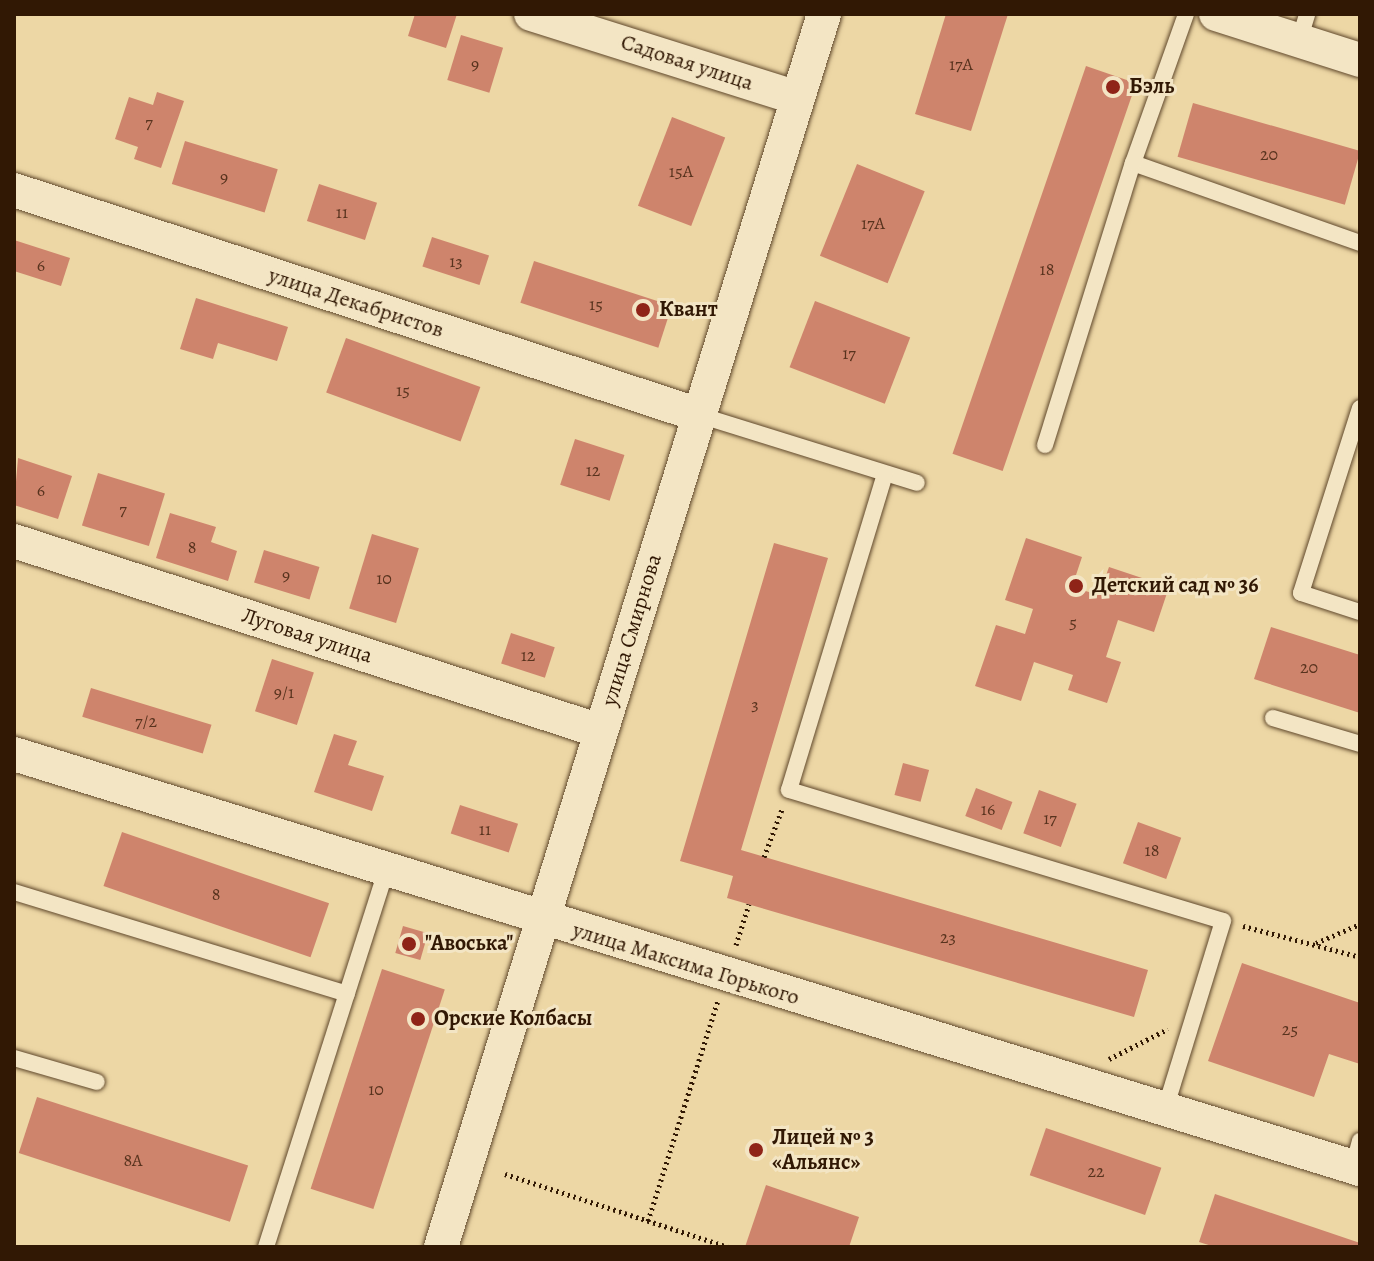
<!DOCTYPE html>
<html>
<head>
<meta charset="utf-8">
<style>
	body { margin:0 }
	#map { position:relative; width:1374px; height:1261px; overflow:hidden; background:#edd7a5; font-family:Alegreya,serif }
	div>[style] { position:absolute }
	.building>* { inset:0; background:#ce846c; transform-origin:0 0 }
	.path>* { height:5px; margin-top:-2.5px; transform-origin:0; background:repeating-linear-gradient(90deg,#311804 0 2px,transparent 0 6px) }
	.roads { filter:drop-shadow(0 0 2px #60482c) drop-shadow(0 0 2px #60482c) }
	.lane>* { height:16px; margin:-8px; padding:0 8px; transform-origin:8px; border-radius:8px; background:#f3e5c4 }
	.street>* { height:34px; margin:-17px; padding:0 17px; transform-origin:17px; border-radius:17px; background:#f3e5c4 }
	.dots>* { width:22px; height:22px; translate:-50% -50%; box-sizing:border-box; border:4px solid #f3e5c4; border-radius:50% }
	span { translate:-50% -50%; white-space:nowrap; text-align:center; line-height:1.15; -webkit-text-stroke:6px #f3e5c4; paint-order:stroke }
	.number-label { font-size:18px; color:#58331e }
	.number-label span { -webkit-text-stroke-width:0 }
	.street-label { font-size:22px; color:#311804 }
	.poi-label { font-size:22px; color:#311804; font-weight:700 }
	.left { translate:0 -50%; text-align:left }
	.frame { position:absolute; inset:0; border:16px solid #311804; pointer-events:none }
</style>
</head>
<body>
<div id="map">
	<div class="building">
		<i style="clip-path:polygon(415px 14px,457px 14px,446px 48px,408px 36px)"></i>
		<i style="clip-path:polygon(946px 14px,1008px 14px,971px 131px,915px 114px)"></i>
		<i style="left:461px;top:35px;width:44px;height:47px;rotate:17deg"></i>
		<i style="left:1086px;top:66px;width:53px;height:410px;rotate:19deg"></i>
		<i style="clip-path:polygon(157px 92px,184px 101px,161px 168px,134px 159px,138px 147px,115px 139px,129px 97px,153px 105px)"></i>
		<i style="left:1193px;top:103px;width:174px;height:56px;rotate:16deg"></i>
		<i style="left:672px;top:117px;width:57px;height:95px;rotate:21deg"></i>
		<i style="left:185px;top:141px;width:97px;height:45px;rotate:17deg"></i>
		<i style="left:857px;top:164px;width:73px;height:99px;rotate:22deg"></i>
		<i style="left:319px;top:184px;width:61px;height:39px;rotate:18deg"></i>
		<i style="left:432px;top:237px;width:60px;height:31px;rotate:18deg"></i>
		<i style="clip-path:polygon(14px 240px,70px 258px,61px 286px,14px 271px)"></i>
		<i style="left:534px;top:261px;width:145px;height:44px;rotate:18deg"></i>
		<i style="clip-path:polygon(196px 298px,288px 327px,277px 361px,218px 343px,213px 359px,180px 349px)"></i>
		<i style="left:815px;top:301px;width:102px;height:71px;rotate:21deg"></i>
		<i style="left:346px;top:338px;width:143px;height:58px;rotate:20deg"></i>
		<i style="left:575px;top:439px;width:52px;height:48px;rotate:18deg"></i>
		<i style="clip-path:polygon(18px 458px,72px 476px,58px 519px,14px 505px)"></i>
		<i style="left:98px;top:473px;width:70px;height:55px;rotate:17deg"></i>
		<i style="clip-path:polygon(170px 513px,216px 527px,211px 542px,237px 551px,228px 581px,156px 558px)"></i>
		<i style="left:372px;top:534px;width:49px;height:78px;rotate:17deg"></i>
		<i style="clip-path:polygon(1026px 538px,1082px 557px,1072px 587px,1099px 595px,1109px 567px,1169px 587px,1154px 632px,1118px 620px,1106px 657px,1121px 662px,1107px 703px,1068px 690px,1073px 675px,1034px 662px,1021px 701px,975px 686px,996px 625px,1025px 634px,1033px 609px,1005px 600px)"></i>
		<i style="clip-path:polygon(774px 543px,828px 558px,741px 850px,1148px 970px,1134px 1017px,727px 898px,733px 876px,680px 861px)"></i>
		<i style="left:264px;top:550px;width:58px;height:34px;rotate:17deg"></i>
		<i style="clip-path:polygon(1271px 627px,1360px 655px,1360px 713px,1254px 679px)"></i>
		<i style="left:511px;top:633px;width:46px;height:32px;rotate:18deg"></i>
		<i style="left:272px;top:659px;width:44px;height:55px;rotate:18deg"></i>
		<i style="left:91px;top:688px;width:126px;height:30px;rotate:17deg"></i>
		<i style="clip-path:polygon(334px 734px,357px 741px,348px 765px,384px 776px,372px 811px,314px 792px)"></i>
		<i style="left:903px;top:763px;width:27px;height:33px;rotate:15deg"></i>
		<i style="left:976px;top:788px;width:39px;height:30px;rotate:21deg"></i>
		<i style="left:1039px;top:790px;width:40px;height:46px;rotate:20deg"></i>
		<i style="left:460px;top:805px;width:61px;height:30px;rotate:18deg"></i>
		<i style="left:1138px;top:822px;width:46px;height:44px;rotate:20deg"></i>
		<i style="left:122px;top:832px;width:219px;height:57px;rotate:19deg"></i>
		<i style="left:403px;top:926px;width:26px;height:28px;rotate:16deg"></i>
		<i style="clip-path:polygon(1242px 963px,1360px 1003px,1360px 1064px,1329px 1054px,1314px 1097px,1208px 1061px)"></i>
		<i style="left:382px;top:969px;width:66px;height:231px;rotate:18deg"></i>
		<i style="left:37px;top:1097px;width:222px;height:59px;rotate:18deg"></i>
		<i style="left:1046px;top:1128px;width:122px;height:50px;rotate:19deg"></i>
		<i style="clip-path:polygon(766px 1185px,859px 1217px,849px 1247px,745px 1247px)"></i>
		<i style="clip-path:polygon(1215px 1194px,1360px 1243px,1360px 1247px,1215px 1247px,1199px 1242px)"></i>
	</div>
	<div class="path">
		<i style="left:764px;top:857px;width:51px;rotate:-69.4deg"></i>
		<i style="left:1243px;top:926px;width:121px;rotate:14.8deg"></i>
		<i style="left:1316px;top:943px;width:48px;rotate:-23.4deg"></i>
		<i style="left:736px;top:945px;width:43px;rotate:-72.4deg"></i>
		<i style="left:1109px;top:1059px;width:66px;rotate:-27deg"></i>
		<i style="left:505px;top:1174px;width:236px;rotate:18.1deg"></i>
		<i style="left:648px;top:1221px;width:232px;rotate:-72.4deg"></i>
	</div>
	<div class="roads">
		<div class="lane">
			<i style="left:1299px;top:41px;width:28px;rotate:-73deg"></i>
			<i style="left:1133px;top:163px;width:241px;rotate:19.4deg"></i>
			<i style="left:1360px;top:408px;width:194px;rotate:107.7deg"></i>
			<i style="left:1301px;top:593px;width:62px;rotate:17.9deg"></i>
			<i style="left:699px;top:415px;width:228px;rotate:17.3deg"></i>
			<i style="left:1045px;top:445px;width:295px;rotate:-72.7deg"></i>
			<i style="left:1133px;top:163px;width:158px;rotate:-70.4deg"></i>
			<i style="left:885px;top:474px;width:330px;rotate:106.9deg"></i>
			<i style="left:789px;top:790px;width:453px;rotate:16.8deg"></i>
			<i style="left:1223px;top:921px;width:198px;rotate:107.1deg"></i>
			<i style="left:1273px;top:718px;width:91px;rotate:16.6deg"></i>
			<i style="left:14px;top:892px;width:348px;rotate:17deg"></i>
			<i style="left:14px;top:1058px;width:86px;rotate:16.1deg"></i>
			<i style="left:1353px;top:1167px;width:27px;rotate:-75deg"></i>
			<i style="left:266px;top:1247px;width:395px;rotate:-72.3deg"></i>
		</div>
		<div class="street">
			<i style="left:531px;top:14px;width:279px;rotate:17.5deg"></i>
			<i style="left:1216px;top:14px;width:151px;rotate:17.7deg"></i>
			<i style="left:14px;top:190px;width:721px;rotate:18.18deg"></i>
			<i style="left:14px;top:541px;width:616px;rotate:17.96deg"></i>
			<i style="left:14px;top:754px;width:1409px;rotate:17.14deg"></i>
			<i style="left:441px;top:1247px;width:1291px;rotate:-72.74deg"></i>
		</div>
	</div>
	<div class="dots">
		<i style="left:1113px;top:87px;background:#8f2418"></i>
		<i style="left:643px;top:310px;background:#8f2418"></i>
		<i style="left:1076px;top:586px;background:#8f2418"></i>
		<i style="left:409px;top:944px;background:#8f2418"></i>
		<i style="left:418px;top:1019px;background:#8f2418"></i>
		<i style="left:756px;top:1150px;background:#8f2418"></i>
	</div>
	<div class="number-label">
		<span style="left:475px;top:64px">9</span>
		<span style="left:961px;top:64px">17А</span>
		<span style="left:149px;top:122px">7</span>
		<span style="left:1269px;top:154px">20</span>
		<span style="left:681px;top:171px">15А</span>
		<span style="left:224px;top:177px">9</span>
		<span style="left:342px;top:212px">11</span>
		<span style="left:873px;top:223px">17А</span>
		<span style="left:456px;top:261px">13</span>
		<span style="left:41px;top:265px">6</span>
		<span style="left:1047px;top:269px">18</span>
		<span style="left:596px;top:304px">15</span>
		<span style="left:849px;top:353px">17</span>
		<span style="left:403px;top:390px">15</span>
		<span style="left:593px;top:470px">12</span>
		<span style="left:41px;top:490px">6</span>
		<span style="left:123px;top:509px">7</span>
		<span style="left:192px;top:547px">8</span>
		<span style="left:286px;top:575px">9</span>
		<span style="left:384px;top:578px">10</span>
		<span style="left:1073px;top:622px">5</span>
		<span style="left:528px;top:655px">12</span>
		<span style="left:1309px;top:667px">20</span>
		<span style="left:284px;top:692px">9/1</span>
		<span style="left:755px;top:704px">3</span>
		<span style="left:146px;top:721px">7/2</span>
		<span style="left:988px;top:809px">16</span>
		<span style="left:1050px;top:818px">17</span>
		<span style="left:485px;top:829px">11</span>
		<span style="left:1152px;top:850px">18</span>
		<span style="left:216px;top:894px">8</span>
		<span style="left:948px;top:937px">23</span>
		<span style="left:1290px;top:1029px">25</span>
		<span style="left:376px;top:1089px">10</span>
		<span style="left:133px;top:1160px">8А</span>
		<span style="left:1096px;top:1171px">22</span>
	</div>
	<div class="street-label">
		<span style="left:687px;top:63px;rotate:18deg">Садовая улица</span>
		<span style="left:356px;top:303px;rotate:18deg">улица Декабристов</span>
		<span style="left:632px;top:630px;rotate:-73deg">улица Смирнова</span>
		<span style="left:307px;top:636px;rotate:18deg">Луговая улица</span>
		<span style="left:686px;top:964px;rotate:17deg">улица Максима Горького</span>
	</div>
	<div class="poi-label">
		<span class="left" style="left:1129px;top:87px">Бэль</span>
		<span class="left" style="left:659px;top:310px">Квант</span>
		<span class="left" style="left:1092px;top:586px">Детский сад № 36</span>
		<span class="left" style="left:425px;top:944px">"Авоська"</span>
		<span class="left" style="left:434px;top:1019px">Орские Колбасы</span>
		<span class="left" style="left:772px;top:1150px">Лицей № 3<br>«Альянс»</span>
	</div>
	<div class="frame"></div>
</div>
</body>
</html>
